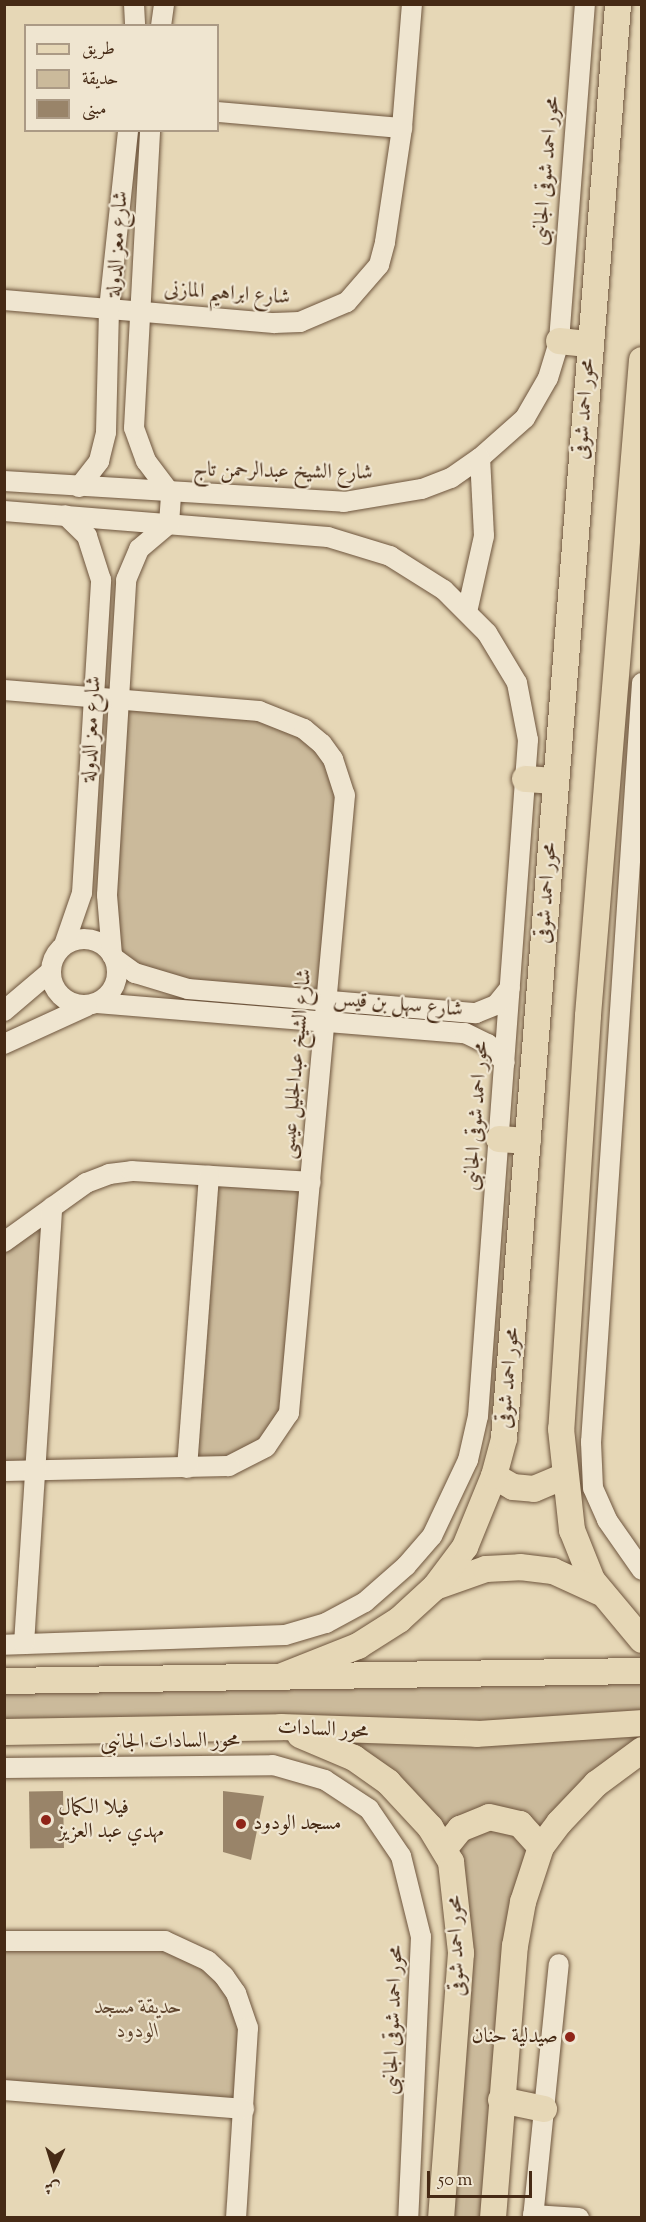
<!DOCTYPE html>
<html>
<head>
<meta charset="utf-8">
<style>
	body { margin:0 }
	#map { position:relative; width:646px; height:2222px; overflow:hidden; background:#e6d7b6; font-family:"Sorts Mill Goudy",Amiri,serif }
	div>[style] { position:absolute }
	.green>* { inset:0; background:#cbba9b }
	.building>* { inset:0; background:#998469; transform-origin:0 0 }
	.roads { filter:drop-shadow(0 0 2px #6e553d) drop-shadow(0 0 2px #6e553d) }
	.minor>* { height:20px; margin:-10px; padding:0 10px; transform-origin:10px; border-radius:10px; background:#efe5d0 }
	.minor>.ring { margin:-10px; padding:0; box-sizing:content-box; background:none; border:20px solid #efe5d0; border-radius:50% }
	.major>* { height:26px; margin:-13px; padding:0 13px; transform-origin:13px; border-radius:13px; background:#e6d7b6 }
	.dots>* { width:16px; height:16px; translate:-50% -50%; box-sizing:border-box; border:3px solid #efe5d0; border-radius:50% }
	span { translate:-50% -50%; white-space:nowrap; text-align:center; line-height:1.15; -webkit-text-stroke:4.5px #efe5d0; paint-order:stroke }
	.street-label { font-size:21px; color:#462a15 }
	.poi-label { font-size:21px; color:#462a15 }
	.left { translate:0 -50%; text-align:left }
	.right { translate:-100% -50%; text-align:right }
	.park-label { font-size:21px; color:#614730; font-style:italic }
	.frame { position:absolute; inset:0; border:6px solid #462a15; pointer-events:none }
	.legend { position:absolute; left:24px; top:24px; width:195px; height:108px; box-sizing:border-box; background:#efe5d0; border:2px solid #ab9a85; margin:0; padding:8px 10px; list-style:none; font-size:18px; color:#462a15 }
	.legend li { display:flex; align-items:center; gap:12px; height:30px }
	.legend b { width:30px; border:2px solid #ab9a85 }
	.north { position:absolute; left:24px; top:2138px; width:60px; height:60px; -webkit-text-stroke:4px #efe5d0; paint-order:stroke; rotate:184deg; font-size:16px; font-weight:700; line-height:24px; text-align:center; color:#462a15 }
	.north::after { content:''; display:block; margin:auto; width:21px; height:27px; background:#462a15; clip-path:polygon(50% 0,100% 100%,50% 72%,0 100%) }
	.scale { position:absolute; left:427px; top:2171px; width:105px; height:27px; box-sizing:border-box; border:3px solid #462a15; border-top:0; padding-left:8px; font-size:18px; line-height:21px; white-space:nowrap; color:#462a15; -webkit-text-stroke:4px #efe5d0; paint-order:stroke }
</style>
</head>
<body>
<div id="map">
	<div class="green">
		<i style="clip-path:polygon(118px 699px,284px 720px,341px 776px,326px 1000px,135px 973px,109px 935px)"></i>
		<i style="clip-path:polygon(209px 1176px,311px 1182px,294px 1393px,266px 1447px,187px 1468px)"></i>
		<i style="clip-path:polygon(52px 1207px,35px 1470px,5px 1471px,4px 1242px)"></i>
		<i style="clip-path:polygon(641px 1671px,641px 1750px,596px 1784px,529px 1887px,493px 2217px,441px 2217px,458px 1898px,418px 1811px,281px 1727px,5px 1732px,4px 1681px)"></i>
		<i style="clip-path:polygon(4px 1941px,165px 1941px,236px 1993px,244px 2109px,5px 2090px)"></i>
	</div>
	<div class="building">
		<i style="left:63px;top:1791px;width:57px;height:34px;rotate:89deg"></i>
		<i style="clip-path:polygon(223px 1791px,264px 1796px,251px 1860px,223px 1852px)"></i>
	</div>
	<div class="roads">
		<div class="minor">
			<i style="left:134px;top:4px;width:22px;rotate:87deg"></i>
			<i style="left:161px;top:26px;width:22px;rotate:-82deg"></i>
			<i style="left:218px;top:112px;width:185px;rotate:5deg"></i>
			<i style="left:4px;top:300px;width:271px;rotate:4.9deg"></i>
			<i style="left:274px;top:323px;width:26px;rotate:-2deg"></i>
			<i style="left:300px;top:322px;width:51px;rotate:-23.1deg"></i>
			<i style="left:347px;top:302px;width:49px;rotate:-49.1deg"></i>
			<i style="left:379px;top:265px;width:24px;rotate:-75deg"></i>
			<i style="left:385px;top:242px;width:115px;rotate:-81.5deg"></i>
			<i style="left:402px;top:128px;width:124px;rotate:-85.4deg"></i>
			<i style="left:4px;top:481px;width:341px;rotate:3.5deg"></i>
			<i style="left:344px;top:502px;width:79px;rotate:-9.5deg"></i>
			<i style="left:422px;top:489px;width:31px;rotate:-21deg"></i>
			<i style="left:451px;top:478px;width:35px;rotate:-35deg"></i>
			<i style="left:480px;top:458px;width:60px;rotate:-41.6deg"></i>
			<i style="left:525px;top:418px;width:46px;rotate:-60.1deg"></i>
			<i style="left:548px;top:378px;width:39px;rotate:-73deg"></i>
			<i style="left:559px;top:341px;width:338px;rotate:-85.6deg"></i>
			<i style="left:79px;top:487px;width:33px;rotate:-52deg"></i>
			<i style="left:99px;top:461px;width:30px;rotate:-76deg"></i>
			<i style="left:106px;top:432px;width:123px;rotate:-88.6deg"></i>
			<i style="left:109px;top:309px;width:180px;rotate:-83.9deg"></i>
			<i style="left:4px;top:511px;width:325px;rotate:4.6deg"></i>
			<i style="left:328px;top:537px;width:65px;rotate:17deg"></i>
			<i style="left:390px;top:556px;width:64px;rotate:32.2deg"></i>
			<i style="left:444px;top:590px;width:61px;rotate:45deg"></i>
			<i style="left:487px;top:633px;width:58px;rotate:59deg"></i>
			<i style="left:517px;top:683px;width:58px;rotate:79.1deg"></i>
			<i style="left:528px;top:740px;width:678px;rotate:94.23deg"></i>
			<i style="left:478px;top:1416px;width:45px;rotate:102.8deg"></i>
			<i style="left:468px;top:1460px;width:84px;rotate:115.3deg"></i>
			<i style="left:432px;top:1536px;width:40px;rotate:131deg"></i>
			<i style="left:406px;top:1566px;width:55px;rotate:138.7deg"></i>
			<i style="left:365px;top:1602px;width:44px;rotate:151.7deg"></i>
			<i style="left:326px;top:1623px;width:43px;rotate:163.7deg"></i>
			<i style="left:285px;top:1635px;width:281px;rotate:178deg"></i>
			<i style="left:467px;top:612px;width:78px;rotate:-77.4deg"></i>
			<i style="left:484px;top:536px;width:78px;rotate:-92.9deg"></i>
			<i style="left:642px;top:683px;width:761px;rotate:93.84deg"></i>
			<i style="left:591px;top:1442px;width:46px;rotate:87.5deg"></i>
			<i style="left:593px;top:1488px;width:35px;rotate:66deg"></i>
			<i style="left:607px;top:1520px;width:61px;rotate:55deg"></i>
			<i style="left:4px;top:690px;width:256px;rotate:4.7deg"></i>
			<i style="left:259px;top:711px;width:48px;rotate:21.8deg"></i>
			<i style="left:304px;top:729px;width:23px;rotate:40deg"></i>
			<i style="left:322px;top:744px;width:19px;rotate:54deg"></i>
			<i style="left:333px;top:759px;width:38px;rotate:72deg"></i>
			<i style="left:345px;top:795px;width:621px;rotate:95.18deg"></i>
			<i style="left:289px;top:1413px;width:41px;rotate:124.1deg"></i>
			<i style="left:266px;top:1447px;width:42px;rotate:152.8deg"></i>
			<i style="left:229px;top:1466px;width:225px;rotate:178.7deg"></i>
			<i class="ring" style="left:51px;top:939px;width:46px;height:46px"></i>
			<i style="left:64px;top:945px;width:55px;rotate:-70.9deg"></i>
			<i style="left:82px;top:893px;width:314px;rotate:-86.5deg"></i>
			<i style="left:101px;top:580px;width:46px;rotate:-107.7deg"></i>
			<i style="left:87px;top:536px;width:30px;rotate:-136deg"></i>
			<i style="left:112px;top:955px;width:60px;rotate:-94.8deg"></i>
			<i style="left:107px;top:895px;width:316px;rotate:-86.5deg"></i>
			<i style="left:126px;top:580px;width:34px;rotate:-67deg"></i>
			<i style="left:139px;top:549px;width:39px;rotate:-40deg"></i>
			<i style="left:169px;top:524px;width:30px;rotate:-86deg"></i>
			<i style="left:171px;top:494px;width:41px;rotate:-127.1deg"></i>
			<i style="left:146px;top:461px;width:35px;rotate:-110deg"></i>
			<i style="left:134px;top:428px;width:298px;rotate:-86.9deg"></i>
			<i style="left:114px;top:958px;width:26px;rotate:36deg"></i>
			<i style="left:135px;top:973px;width:55px;rotate:16.8deg"></i>
			<i style="left:188px;top:989px;width:289px;rotate:4.8deg"></i>
			<i style="left:476px;top:1013px;width:22px;rotate:-22deg"></i>
			<i style="left:496px;top:1005px;width:22px;rotate:-51deg"></i>
			<i style="left:97px;top:1003px;width:369px;rotate:4.7deg"></i>
			<i style="left:465px;top:1033px;width:25px;rotate:26deg"></i>
			<i style="left:488px;top:1044px;width:25px;rotate:48deg"></i>
			<i style="left:4px;top:1011px;width:60px;rotate:-40.3deg"></i>
			<i style="left:4px;top:1044px;width:91px;rotate:-24.6deg"></i>
			<i style="left:4px;top:1242px;width:101px;rotate:-35.7deg"></i>
			<i style="left:86px;top:1183px;width:25px;rotate:-21deg"></i>
			<i style="left:109px;top:1174px;width:23px;rotate:-7deg"></i>
			<i style="left:132px;top:1171px;width:179px;rotate:3.5deg"></i>
			<i style="left:187px;top:1468px;width:293px;rotate:-85.7deg"></i>
			<i style="left:24px;top:1644px;width:438px;rotate:-86.3deg"></i>
			<i style="left:4px;top:1768px;width:269px;rotate:-0.6deg"></i>
			<i style="left:273px;top:1765px;width:54px;rotate:16.1deg"></i>
			<i style="left:325px;top:1780px;width:53px;rotate:33.4deg"></i>
			<i style="left:369px;top:1809px;width:57px;rotate:55.8deg"></i>
			<i style="left:401px;top:1856px;width:83px;rotate:76.1deg"></i>
			<i style="left:421px;top:1937px;width:281px;rotate:92.6deg"></i>
			<i style="left:4px;top:1941px;width:161px"></i>
			<i style="left:165px;top:1941px;width:47px;rotate:24.9deg"></i>
			<i style="left:208px;top:1961px;width:22px;rotate:43deg"></i>
			<i style="left:224px;top:1976px;width:21px;rotate:55deg"></i>
			<i style="left:236px;top:1993px;width:37px;rotate:71deg"></i>
			<i style="left:248px;top:2028px;width:190px;rotate:93.6deg"></i>
			<i style="left:4px;top:2090px;width:241px;rotate:4.5deg"></i>
			<i style="left:533px;top:2215px;width:46px;rotate:3.7deg"></i>
			<i style="left:533px;top:2218px;width:255px;rotate:-84.2deg"></i>
		</div>
		<div class="major">
			<i style="left:559px;top:341px;width:31px;rotate:6deg"></i>
			<i style="left:642px;top:360px;width:658px;rotate:94.71deg"></i>
			<i style="left:588px;top:1016px;width:414px;rotate:93.7deg"></i>
			<i style="left:561px;top:1429px;width:102px;rotate:83.8deg"></i>
			<i style="left:572px;top:1530px;width:54px;rotate:68.2deg"></i>
			<i style="left:592px;top:1580px;width:78px;rotate:50.2deg"></i>
			<i style="left:525px;top:779px;width:31px;rotate:4deg"></i>
			<i style="left:499px;top:1139px;width:29px;rotate:4deg"></i>
			<i style="left:494px;top:1476px;width:22px;rotate:30deg"></i>
			<i style="left:513px;top:1487px;width:21px;rotate:5deg"></i>
			<i style="left:534px;top:1489px;width:33px;rotate:-23deg"></i>
			<i style="left:435px;top:1587px;width:54px;rotate:-19.4deg"></i>
			<i style="left:486px;top:1569px;width:34px;rotate:-3deg"></i>
			<i style="left:520px;top:1567px;width:33px;rotate:7deg"></i>
			<i style="left:553px;top:1571px;width:51px;rotate:24.5deg"></i>
			<i style="left:282px;top:1676px;width:82px;rotate:-21.5deg"></i>
			<i style="left:358px;top:1646px;width:49px;rotate:-32.4deg"></i>
			<i style="left:399px;top:1620px;width:49px;rotate:-42.5deg"></i>
			<i style="left:435px;top:1587px;width:50px;rotate:-53.1deg"></i>
			<i style="left:465px;top:1547px;width:77px;rotate:-67.8deg"></i>
			<i style="left:494px;top:1476px;width:39px;rotate:-75deg"></i>
			<i style="left:504px;top:1438px;width:1439px;rotate:-85.45deg"></i>
			<i style="left:4px;top:1681px;width:638px;rotate:-0.9deg"></i>
			<i style="left:4px;top:1732px;width:277px;rotate:-1deg"></i>
			<i style="left:281px;top:1727px;width:196px;rotate:2deg"></i>
			<i style="left:477px;top:1734px;width:165px;rotate:-3.8deg"></i>
			<i style="left:300px;top:1735px;width:59px;rotate:23.1deg"></i>
			<i style="left:354px;top:1758px;width:42px;rotate:35.2deg"></i>
			<i style="left:388px;top:1782px;width:62px;rotate:47deg"></i>
			<i style="left:430px;top:1827px;width:41px;rotate:59deg"></i>
			<i style="left:451px;top:1862px;width:92px;rotate:83.7deg"></i>
			<i style="left:461px;top:1953px;width:266px;rotate:94.3deg"></i>
			<i style="left:444px;top:1849px;width:26px;rotate:-51deg"></i>
			<i style="left:460px;top:1829px;width:31px;rotate:-22deg"></i>
			<i style="left:489px;top:1817px;width:32px;rotate:13deg"></i>
			<i style="left:520px;top:1824px;width:31px;rotate:48deg"></i>
			<i style="left:501px;top:2100px;width:44px;rotate:11.8deg"></i>
			<i style="left:493px;top:2218px;width:273px;rotate:-85.4deg"></i>
			<i style="left:515px;top:1946px;width:45px;rotate:-79.7deg"></i>
			<i style="left:523px;top:1902px;width:58px;rotate:-71.9deg"></i>
			<i style="left:541px;top:1847px;width:30px;rotate:-53deg"></i>
			<i style="left:559px;top:1823px;width:54px;rotate:-46.5deg"></i>
			<i style="left:596px;top:1784px;width:57px;rotate:-36.5deg"></i>
		</div>
	</div>
	<div class="dots">
		<i style="left:46px;top:1820px;background:#8f2418"></i>
		<i style="left:241px;top:1824px;background:#8f2418"></i>
		<i style="left:570px;top:2037px;background:#8f2418"></i>
	</div>
	<div class="street-label">
		<span style="left:547px;top:171px;rotate:-85deg">محور احمد شوقى الجانبى</span>
		<span style="left:118px;top:244px;rotate:-86deg">شارع معز الدولة</span>
		<span style="left:227px;top:294px;rotate:4deg">شارع ابراهيم المازنى</span>
		<span style="left:585px;top:409px;rotate:-86deg">محور احمد شوقى</span>
		<span style="left:283px;top:472px;rotate:1deg">شارع الشيخ عبدالرحمن تاج</span>
		<span style="left:92px;top:729px;rotate:-87deg">شارع معز الدولة</span>
		<span style="left:547px;top:893px;rotate:-86deg">محور احمد شوقى</span>
		<span style="left:398px;top:1005px;rotate:5deg">شارع سهل بن قيس</span>
		<span style="left:297px;top:1064px;rotate:-85deg">شارع الشيخ عبدالجليل عيسى</span>
		<span style="left:477px;top:1116px;rotate:-86deg">محور احمد شوقى الجانبى</span>
		<span style="left:509px;top:1378px;rotate:-85deg">محور احمد شوقى</span>
		<span style="left:323px;top:1730px;rotate:3deg">محور السادات</span>
		<span style="left:170px;top:1742px;rotate:-1deg">محور السادات الجانبى</span>
		<span style="left:457px;top:1946px;rotate:-92deg">محور احمد شوقى</span>
		<span style="left:394px;top:2020px;rotate:-88deg">محور احمد شوقى الجانبى</span>
	</div>
	<div class="poi-label">
		<span class="left" style="left:58px;top:1820px">فيلا الكمال<br>مهدي عبد العزيز</span>
		<span class="left" style="left:253px;top:1824px">مسجد الودود</span>
		<span class="right" style="left:558px;top:2037px">صيدلية حنان</span>
	</div>
	<div class="park-label">
		<span style="left:138px;top:2020px">حديقة مسجد<br>الودود</span>
	</div>
	<div class="frame"></div>
	<ul class="legend">
	<li><b style="height:8px;background:#e6d7b6"></b>طريق</li>
	<li><b style="height:16px;background:#cbba9b"></b>حديقة</li>
	<li><b style="height:16px;background:#998469"></b>مبنى</li>
	</ul>
	<div class="north">ش</div>
	<div class="scale">50 m</div>
</div>
</body>
</html>
